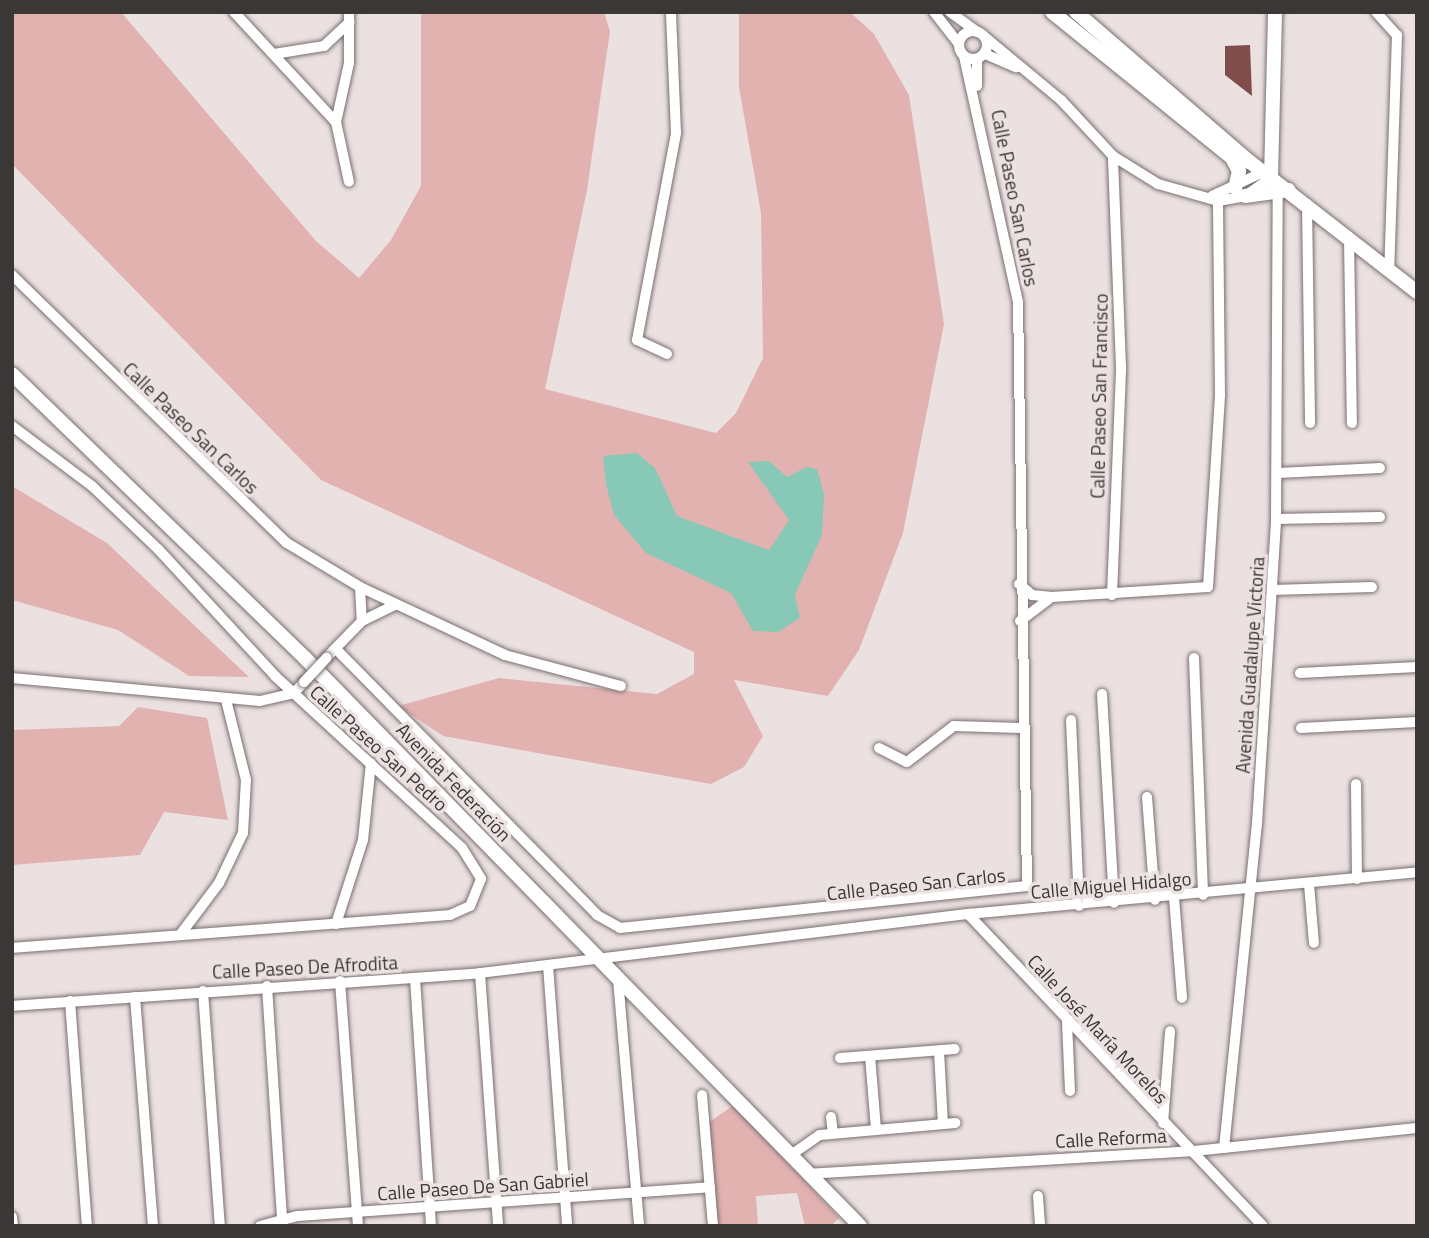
<!DOCTYPE html>
<html>
<head>
<meta charset="utf-8">
<style>
	body { margin:0 }
	#map { position:relative; width:1429px; height:1238px; overflow:hidden; background:#ece1e1; font-family:"Titillium Web",sans-serif }
	div>[style] { position:absolute }
	.green>* { inset:0; background:#e2b2b1 }
	.water>* { inset:0; background:#87c9b6 }
	.building>* { inset:0; background:#814c4c }
	.roads { filter:drop-shadow(0 0 2px #786f6e) drop-shadow(0 0 2px #786f6e) }
	.street>* { height:10px; margin:-5px; padding:0 5px; transform-origin:5px; border-radius:5px; background:#fff }
	.street>.ring { margin:-5px; padding:0; box-sizing:content-box; background:none; border:10px solid #fff; border-radius:50% }
	.secondary>* { height:14px; margin:-7px; padding:0 7px; transform-origin:7px; border-radius:7px; background:#fff }
	.bridges { filter:drop-shadow(0 0 2px #786f6e) drop-shadow(0 0 2px #786f6e) }
	.street-bridge>* { height:10px; margin:-5px; padding:0 5px; transform-origin:5px; border-radius:5px; background:#fff }
	span { translate:-50% -50%; white-space:nowrap; text-align:center; line-height:1.15; -webkit-text-stroke:7px #ece1e1; paint-order:stroke }
	.street-label { font-size:19px; color:#3b3737 }
	.frame { position:absolute; inset:0; border:14px solid #3b3737; pointer-events:none }
</style>
</head>
<body>
<div id="map">
	<div class="green">
		<i style="clip-path:polygon(12px 12px,121px 12px,316px 241px,359px 278px,391px 240px,421px 186px,421px 12px,604px 12px,610px 31px,587px 190px,545px 389px,716px 433px,736px 413px,763px 358px,761px 213px,739px 87px,739px 12px,850px 12px,874px 34px,909px 95px,944px 324px,903px 533px,859px 650px,828px 696px,734px 680px,763px 736px,744px 767px,711px 784px,443px 736px,398px 706px,499px 678px,657px 694px,694px 674px,694px 652px,321px 480px,12px 164px)"></i>
		<i style="clip-path:polygon(12px 486px,107px 543px,249px 677px,189px 676px,118px 630px,12px 600px)"></i>
		<i style="clip-path:polygon(138px 707px,207px 718px,228px 820px,164px 812px,140px 855px,12px 865px,12px 730px,119px 726px)"></i>
		<i style="clip-path:polygon(734px 1105px,839px 1218px,831px 1226px,805px 1226px,797px 1193px,756px 1196px,758px 1226px,717px 1226px,708px 1123px)"></i>
	</div>
	<div class="water">
		<i style="clip-path:polygon(637px 453px,655px 468px,677px 516px,769px 550px,789px 520px,748px 462px,769px 461px,787px 477px,807px 467px,817px 469px,824px 494px,822px 535px,795px 595px,800px 618px,778px 632px,753px 631px,731px 593px,646px 553px,614px 515px,606px 484px,603px 456px)"></i>
	</div>
	<div class="building">
		<i style="clip-path:polygon(1250px 45px,1252px 96px,1225px 75px,1225px 46px)"></i>
	</div>
	<div class="roads">
		<div class="street">
			<i style="left:234px;top:12px;width:150px;rotate:47.2deg"></i>
			<i style="left:349px;top:12px;width:51px;rotate:90deg"></i>
			<i style="left:349px;top:63px;width:60px;rotate:102.4deg"></i>
			<i style="left:336px;top:122px;width:61px;rotate:77.8deg"></i>
			<i style="left:934px;top:12px;width:41px;rotate:52deg"></i>
			<i style="left:950px;top:12px;width:34px;rotate:36deg"></i>
			<i style="left:1376px;top:12px;width:31px;rotate:48deg"></i>
			<i style="left:1397px;top:35px;width:235px;rotate:91.9deg"></i>
			<i class="ring" style="left:959px;top:31px;width:18px;height:18px"></i>
			<i style="left:985px;top:37px;width:99px;rotate:39.7deg"></i>
			<i style="left:1061px;top:100px;width:76px;rotate:47.1deg"></i>
			<i style="left:1113px;top:156px;width:53px;rotate:31.9deg"></i>
			<i style="left:1158px;top:184px;width:62px;rotate:15.8deg"></i>
			<i style="left:1218px;top:201px;width:27px;rotate:-10deg"></i>
			<i style="left:1245px;top:196px;width:32px;rotate:-35deg"></i>
			<i style="left:274px;top:54px;width:51px;rotate:-9.1deg"></i>
			<i style="left:324px;top:46px;width:35px;rotate:-43deg"></i>
			<i style="left:985px;top:54px;width:34px;rotate:23deg"></i>
			<i style="left:977px;top:86px;width:27px;rotate:-90deg"></i>
			<i style="left:1212px;top:196px;width:56px;rotate:-25.2deg"></i>
			<i style="left:1307px;top:204px;width:219px;rotate:89.2deg"></i>
			<i style="left:1349px;top:239px;width:184px;rotate:89.1deg"></i>
			<i style="left:12px;top:275px;width:384px;rotate:44.3deg"></i>
			<i style="left:287px;top:543px;width:85px;rotate:31.1deg"></i>
			<i style="left:360px;top:587px;width:160px;rotate:25.1deg"></i>
			<i style="left:505px;top:655px;width:120px;rotate:15deg"></i>
			<i style="left:667px;top:354px;width:33px;rotate:-155deg"></i>
			<i style="left:637px;top:340px;width:211px;rotate:-79.3deg"></i>
			<i style="left:676px;top:133px;width:121px;rotate:-92.4deg"></i>
			<i style="left:12px;top:426px;width:100px;rotate:36.9deg"></i>
			<i style="left:92px;top:486px;width:91px;rotate:43.7deg"></i>
			<i style="left:158px;top:549px;width:173px;rotate:47.3deg"></i>
			<i style="left:275px;top:676px;width:254px;rotate:42.6deg"></i>
			<i style="left:462px;top:848px;width:36px;rotate:58deg"></i>
			<i style="left:481px;top:879px;width:29px;rotate:112deg"></i>
			<i style="left:470px;top:906px;width:22px;rotate:156deg"></i>
			<i style="left:450px;top:915px;width:439px;rotate:175.7deg"></i>
			<i style="left:1278px;top:473px;width:102px;rotate:-2.8deg"></i>
			<i style="left:1276px;top:519px;width:104px;rotate:-1.1deg"></i>
			<i style="left:1019px;top:584px;width:17px;rotate:40deg"></i>
			<i style="left:1032px;top:595px;width:20px;rotate:6deg"></i>
			<i style="left:1052px;top:597px;width:156px;rotate:-3.7deg"></i>
			<i style="left:1208px;top:587px;width:192px;rotate:-86.4deg"></i>
			<i style="left:1220px;top:395px;width:202px;rotate:-90.6deg"></i>
			<i style="left:360px;top:587px;width:34px;rotate:87deg"></i>
			<i style="left:1272px;top:590px;width:100px;rotate:-1.7deg"></i>
			<i style="left:1112px;top:595px;width:228px;rotate:-87.7deg"></i>
			<i style="left:1121px;top:367px;width:211px;rotate:-92.2deg"></i>
			<i style="left:1020px;top:621px;width:36px;rotate:-37deg"></i>
			<i style="left:336px;top:649px;width:373px;rotate:45.5deg"></i>
			<i style="left:597px;top:915px;width:26px;rotate:29deg"></i>
			<i style="left:620px;top:928px;width:409px;rotate:-5.9deg"></i>
			<i style="left:1027px;top:886px;width:584px;rotate:-90.88deg"></i>
			<i style="left:1018px;top:302px;width:252px;rotate:-102.4deg"></i>
			<i style="left:326px;top:658px;width:52px;rotate:-45.8deg"></i>
			<i style="left:362px;top:621px;width:37px;rotate:-26deg"></i>
			<i style="left:1194px;top:658px;width:237px;rotate:87.8deg"></i>
			<i style="left:1300px;top:673px;width:117px;rotate:-2.9deg"></i>
			<i style="left:12px;top:678px;width:249px;rotate:5.3deg"></i>
			<i style="left:260px;top:701px;width:35px;rotate:-13deg"></i>
			<i style="left:294px;top:693px;width:15px;rotate:-48deg"></i>
			<i style="left:1102px;top:694px;width:209px;rotate:86.7deg"></i>
			<i style="left:1071px;top:720px;width:186px;rotate:87.5deg"></i>
			<i style="left:1301px;top:728px;width:116px;rotate:-3deg"></i>
			<i style="left:879px;top:748px;width:31px;rotate:27deg"></i>
			<i style="left:907px;top:762px;width:59px;rotate:-37.5deg"></i>
			<i style="left:954px;top:726px;width:67px;rotate:1.7deg"></i>
			<i style="left:1356px;top:784px;width:95px;rotate:89.4deg"></i>
			<i style="left:1147px;top:797px;width:103px;rotate:85.6deg"></i>
			<i style="left:1309px;top:884px;width:59px;rotate:85.2deg"></i>
			<i style="left:1174px;top:898px;width:100px;rotate:85.4deg"></i>
			<i style="left:968px;top:914px;width:429px;rotate:46.6deg"></i>
			<i style="left:336px;top:924px;width:88px;rotate:-72.2deg"></i>
			<i style="left:363px;top:840px;width:77px;rotate:-84.1deg"></i>
			<i style="left:180px;top:935px;width:65px;rotate:-53.1deg"></i>
			<i style="left:219px;top:883px;width:55px;rotate:-64.4deg"></i>
			<i style="left:243px;top:833px;width:53px;rotate:-86.8deg"></i>
			<i style="left:246px;top:780px;width:82px;rotate:-104deg"></i>
			<i style="left:548px;top:965px;width:262px;rotate:85.8deg"></i>
			<i style="left:480px;top:973px;width:254px;rotate:85.9deg"></i>
			<i style="left:415px;top:978px;width:249px;rotate:86.3deg"></i>
			<i style="left:618px;top:979px;width:248px;rotate:85.1deg"></i>
			<i style="left:340px;top:981px;width:246px;rotate:85.8deg"></i>
			<i style="left:267px;top:986px;width:232px;rotate:86.3deg"></i>
			<i style="left:203px;top:991px;width:236px;rotate:85.9deg"></i>
			<i style="left:135px;top:997px;width:230px;rotate:85.5deg"></i>
			<i style="left:70px;top:1001px;width:226px;rotate:85.7deg"></i>
			<i style="left:12px;top:1006px;width:469px;rotate:-4deg"></i>
			<i style="left:480px;top:973px;width:492px;rotate:-6.9deg"></i>
			<i style="left:968px;top:914px;width:451px;rotate:-5.3deg"></i>
			<i style="left:1067px;top:1022px;width:69px;rotate:87.5deg"></i>
			<i style="left:939px;top:1051px;width:73px;rotate:86.9deg"></i>
			<i style="left:870px;top:1056px;width:73px;rotate:85.3deg"></i>
			<i style="left:840px;top:1058px;width:115px;rotate:-4.5deg"></i>
			<i style="left:702px;top:1095px;width:131px;rotate:85.2deg"></i>
			<i style="left:831px;top:1117px;width:16px;rotate:83deg"></i>
			<i style="left:1163px;top:1123px;width:92px;rotate:-85.6deg"></i>
			<i style="left:1224px;top:1148px;width:326px;rotate:-84.2deg"></i>
			<i style="left:1257px;top:824px;width:306px;rotate:-86.4deg"></i>
			<i style="left:1276px;top:519px;width:331px;rotate:-89.7deg"></i>
			<i style="left:791px;top:1155px;width:35px;rotate:-35deg"></i>
			<i style="left:820px;top:1135px;width:136px;rotate:-5.1deg"></i>
			<i style="left:807px;top:1174px;width:388px;rotate:-3.4deg"></i>
			<i style="left:1194px;top:1151px;width:224px;rotate:-5.9deg"></i>
			<i style="left:1038px;top:1196px;width:30px;rotate:86deg"></i>
			<i style="left:12px;top:1217px;width:9px;rotate:84deg"></i>
			<i style="left:260px;top:1226px;width:39px;rotate:-15deg"></i>
			<i style="left:298px;top:1216px;width:413px;rotate:-4deg"></i>
		</div>
		<div class="secondary">
			<i style="left:1052px;top:12px;width:232px;rotate:39deg"></i>
			<i style="left:1232px;top:158px;width:18px;rotate:13deg"></i>
			<i style="left:1076px;top:12px;width:230px;rotate:40.8deg"></i>
			<i style="left:1250px;top:162px;width:212px;rotate:37.9deg"></i>
			<i style="left:1232px;top:158px;width:15px;rotate:62deg"></i>
			<i style="left:1239px;top:171px;width:17px;rotate:103deg"></i>
			<i style="left:1271px;top:178px;width:166px;rotate:-88.6deg"></i>
			<i style="left:1245px;top:196px;width:44px;rotate:-7.8deg"></i>
			<i style="left:12px;top:374px;width:408px;rotate:44.1deg"></i>
			<i style="left:305px;top:658px;width:794px;rotate:45.66deg"></i>
		</div>
	</div>
	<div class="bridges">
		<div class="street-bridge">
			<i style="left:304px;top:682px;width:33px;rotate:-47deg"></i>
		</div>
	</div>
	<div class="street-label">
		<span style="left:1015px;top:198px;rotate:79deg">Calle Paseo San Carlos</span>
		<span style="left:1099px;top:396px;rotate:-89deg">Calle Paseo San Francisco</span>
		<span style="left:191px;top:428px;rotate:44deg">Calle Paseo San Carlos</span>
		<span style="left:1250px;top:665px;rotate:-86deg">Avenida Guadalupe Victoria</span>
		<span style="left:379px;top:748px;rotate:42deg">Calle Paseo San Pedro</span>
		<span style="left:454px;top:782px;rotate:46deg">Avenida Federación</span>
		<span style="left:916px;top:884px;rotate:-6deg">Calle Paseo San Carlos</span>
		<span style="left:1111px;top:885px;rotate:-5deg">Calle Miguel Hidalgo</span>
		<span style="left:305px;top:967px;rotate:-3deg">Calle Paseo De Afrodita</span>
		<span style="left:1098px;top:1029px;rotate:47deg">Calle José María Morelos</span>
		<span style="left:1111px;top:1138px;rotate:-3deg">Calle Reforma</span>
		<span style="left:483px;top:1186px;rotate:-4deg">Calle Paseo De San Gabriel</span>
	</div>
	<div class="frame"></div>
</div>
</body>
</html>
